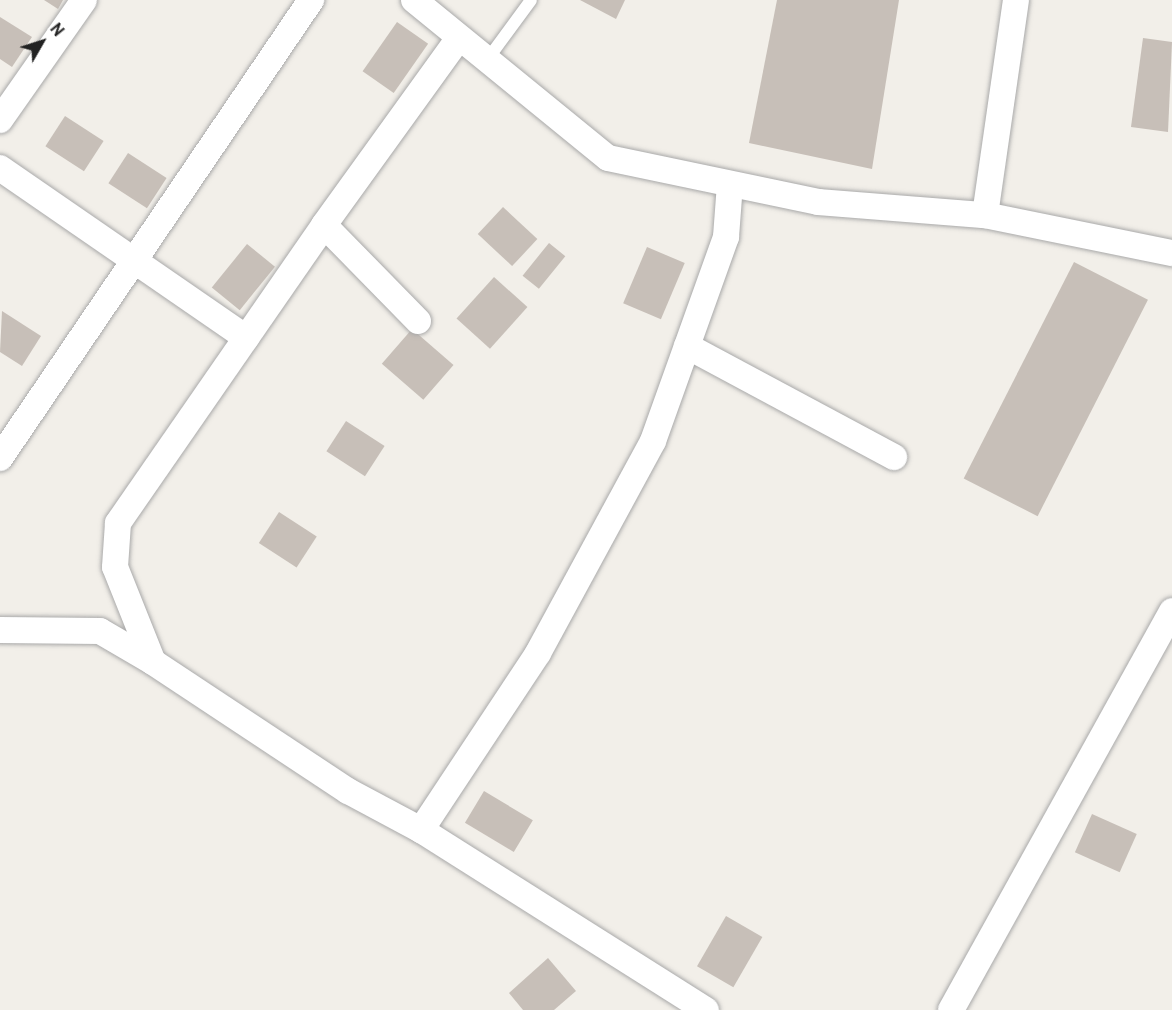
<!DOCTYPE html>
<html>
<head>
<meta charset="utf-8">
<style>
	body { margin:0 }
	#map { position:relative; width:1172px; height:1010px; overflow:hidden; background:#f2efe9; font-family:Overpass,sans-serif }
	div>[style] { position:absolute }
	.building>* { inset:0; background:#c7bfb8; transform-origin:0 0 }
	.roads { filter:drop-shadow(0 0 2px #a9a9a9) drop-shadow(0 0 2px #a9a9a9) }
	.lane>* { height:12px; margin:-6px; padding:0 6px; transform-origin:6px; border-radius:6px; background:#fff }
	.street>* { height:26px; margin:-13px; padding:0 13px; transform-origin:13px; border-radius:13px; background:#fff }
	span { translate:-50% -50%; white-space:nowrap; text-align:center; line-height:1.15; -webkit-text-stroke:5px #fff; paint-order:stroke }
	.north { position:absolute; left:12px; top:12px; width:60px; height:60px; -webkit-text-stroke:4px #fff; paint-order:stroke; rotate:51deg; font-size:16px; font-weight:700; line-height:24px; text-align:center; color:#222 }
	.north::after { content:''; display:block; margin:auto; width:21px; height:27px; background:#222; clip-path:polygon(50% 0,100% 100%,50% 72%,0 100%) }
</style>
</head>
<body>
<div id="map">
	<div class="building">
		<i style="clip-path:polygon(44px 0,63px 0,58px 9px)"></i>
		<i style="clip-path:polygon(580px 0,625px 0,616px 19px)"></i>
		<i style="clip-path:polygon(777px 0,899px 0,872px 169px,749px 143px)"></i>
		<i style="clip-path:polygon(0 17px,32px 37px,12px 67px,0 59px)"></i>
		<i style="left:397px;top:22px;width:38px;height:60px;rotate:35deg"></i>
		<i style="clip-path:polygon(1143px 38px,1172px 42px,1168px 132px,1131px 127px)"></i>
		<i style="left:65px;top:116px;width:46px;height:36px;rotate:33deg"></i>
		<i style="left:128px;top:153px;width:46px;height:36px;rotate:33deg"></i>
		<i style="left:503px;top:207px;width:47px;height:37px;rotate:43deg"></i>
		<i style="left:549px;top:243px;width:21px;height:42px;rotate:39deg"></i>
		<i style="left:247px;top:244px;width:36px;height:56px;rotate:39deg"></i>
		<i style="left:647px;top:247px;width:41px;height:61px;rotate:23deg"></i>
		<i style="left:1074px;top:262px;width:83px;height:243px;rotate:27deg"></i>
		<i style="left:494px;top:277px;width:45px;height:56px;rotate:42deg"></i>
		<i style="clip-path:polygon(2px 311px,41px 336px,22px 366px,0 352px)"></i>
		<i style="left:412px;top:329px;width:55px;height:46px;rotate:41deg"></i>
		<i style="left:346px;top:421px;width:46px;height:36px;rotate:33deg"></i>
		<i style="left:279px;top:512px;width:45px;height:37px;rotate:33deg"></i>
		<i style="left:484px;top:791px;width:57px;height:37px;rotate:31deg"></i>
		<i style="left:1092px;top:814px;width:49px;height:42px;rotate:24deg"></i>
		<i style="left:726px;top:916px;width:42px;height:58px;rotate:30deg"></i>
		<i style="clip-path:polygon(548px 958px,576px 991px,554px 1010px,523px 1010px,509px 993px)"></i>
	</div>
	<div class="roads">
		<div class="lane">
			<i style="left:487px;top:60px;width:74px;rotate:-53.7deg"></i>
		</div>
		<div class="street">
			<i style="left:414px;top:0;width:250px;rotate:39.2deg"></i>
			<i style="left:608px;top:158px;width:215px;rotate:11.8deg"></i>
			<i style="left:818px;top:202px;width:168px;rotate:4.5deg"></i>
			<i style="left:985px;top:215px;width:191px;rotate:11.5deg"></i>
			<i style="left:0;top:120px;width:146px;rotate:-55deg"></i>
			<i style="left:0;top:168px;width:299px;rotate:34.6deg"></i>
			<i style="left:985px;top:215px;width:217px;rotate:-81.8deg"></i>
			<i style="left:418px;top:321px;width:134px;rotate:-134.4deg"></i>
			<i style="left:324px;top:225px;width:229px;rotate:-54.2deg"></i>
			<i style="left:687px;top:346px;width:235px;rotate:28.2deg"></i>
			<i style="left:0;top:458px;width:554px;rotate:-55.82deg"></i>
			<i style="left:0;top:630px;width:100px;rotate:0.6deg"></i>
			<i style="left:100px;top:631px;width:61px;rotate:30.3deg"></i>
			<i style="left:153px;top:662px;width:234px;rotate:33.5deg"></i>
			<i style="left:348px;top:791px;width:83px;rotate:28.1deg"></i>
			<i style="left:421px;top:830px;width:337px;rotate:32.3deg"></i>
			<i style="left:153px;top:662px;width:102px;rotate:-111.8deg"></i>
			<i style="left:115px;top:567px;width:44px;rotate:-86.1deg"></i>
			<i style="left:118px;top:523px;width:362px;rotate:-55.3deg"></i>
			<i style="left:421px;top:830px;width:212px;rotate:-56.5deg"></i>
			<i style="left:538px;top:653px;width:241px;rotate:-61.5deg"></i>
			<i style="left:653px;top:441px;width:217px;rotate:-70.3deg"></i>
			<i style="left:726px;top:237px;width:53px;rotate:-85.7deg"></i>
			<i style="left:951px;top:1010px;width:456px;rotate:-61deg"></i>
		</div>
	</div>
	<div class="north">N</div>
</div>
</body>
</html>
